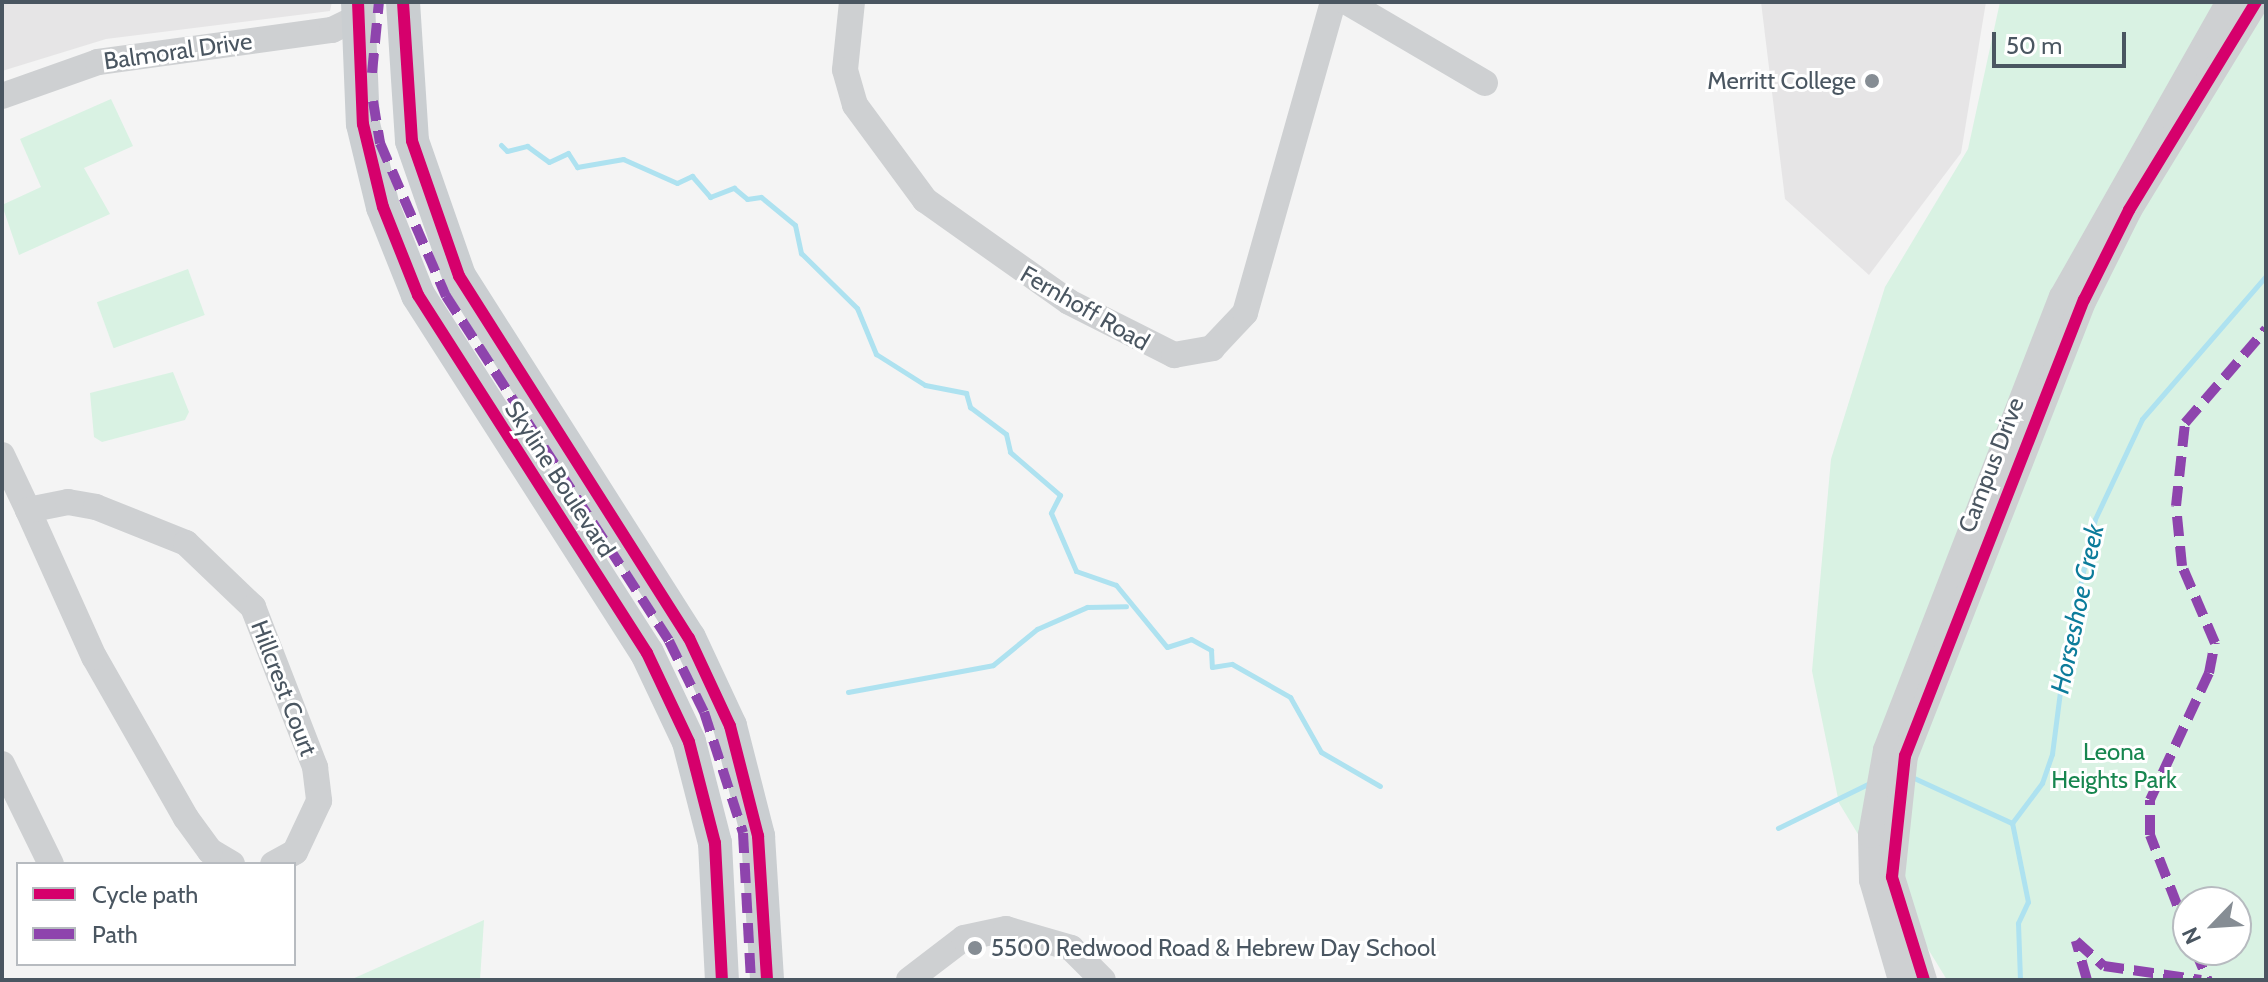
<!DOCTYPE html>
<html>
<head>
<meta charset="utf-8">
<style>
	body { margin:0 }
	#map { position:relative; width:2268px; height:982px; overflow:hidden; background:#f4f4f4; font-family:Cabin,sans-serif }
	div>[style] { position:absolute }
	.education>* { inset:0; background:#e6e5e6 }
	.green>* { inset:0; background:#d9f2e3; transform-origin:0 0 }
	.stream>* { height:5px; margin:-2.5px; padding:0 2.5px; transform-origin:2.5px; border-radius:2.5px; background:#aee2f0 }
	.minor>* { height:26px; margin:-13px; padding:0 13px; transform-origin:13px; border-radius:13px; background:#ced0d2 }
	.major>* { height:34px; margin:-17px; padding:0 17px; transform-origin:17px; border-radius:17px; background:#caced1 }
	.quiet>* { height:10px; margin-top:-5px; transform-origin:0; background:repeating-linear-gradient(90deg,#8e44ad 0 20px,transparent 0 30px) }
	.cycleway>* { height:12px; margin:-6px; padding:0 6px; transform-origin:6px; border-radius:6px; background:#d6006c }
	.dots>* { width:22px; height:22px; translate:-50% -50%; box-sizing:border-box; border:4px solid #fff; border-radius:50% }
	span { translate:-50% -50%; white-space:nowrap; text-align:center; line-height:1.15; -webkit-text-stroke:6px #fff; paint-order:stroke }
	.street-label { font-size:24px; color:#4a5661 }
	.poi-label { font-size:24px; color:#4a5661 }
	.right { translate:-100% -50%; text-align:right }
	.left { translate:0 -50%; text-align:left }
	.park-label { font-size:24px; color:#17864f }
	.water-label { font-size:26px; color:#0c7c9b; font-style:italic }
	.frame { position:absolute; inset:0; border:4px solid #4a5661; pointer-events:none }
	.legend { position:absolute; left:16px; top:862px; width:280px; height:104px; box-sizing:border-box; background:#fff; border:2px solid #b7bbc0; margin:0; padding:10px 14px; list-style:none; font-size:24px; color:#4a5661 }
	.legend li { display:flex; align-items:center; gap:16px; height:40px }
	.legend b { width:40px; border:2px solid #b7bbc0 }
	.north { position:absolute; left:2172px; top:886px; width:80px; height:80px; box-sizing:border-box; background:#fff; border:2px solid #b7bbc0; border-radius:50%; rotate:245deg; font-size:22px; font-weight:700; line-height:32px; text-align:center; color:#4a5661 }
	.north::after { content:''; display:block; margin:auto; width:28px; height:36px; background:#868d94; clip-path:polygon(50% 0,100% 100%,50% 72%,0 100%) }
	.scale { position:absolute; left:1992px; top:32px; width:134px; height:36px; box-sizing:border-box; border:4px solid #4a5661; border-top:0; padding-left:10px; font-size:24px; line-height:28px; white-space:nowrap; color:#4a5661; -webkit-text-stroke:6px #fff; paint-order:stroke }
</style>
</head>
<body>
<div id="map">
	<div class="education">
		<i style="clip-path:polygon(2px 2px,332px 2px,330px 11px,106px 39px,2px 71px)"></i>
		<i style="clip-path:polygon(1761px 2px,1986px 2px,1961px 153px,1869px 275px,1785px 199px)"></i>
	</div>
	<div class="green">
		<i style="clip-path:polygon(evenodd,2000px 2px,2266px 2px,2266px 980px,1947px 980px,1839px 803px,1812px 671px,1831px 459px,1885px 287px,1968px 149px,2000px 2px,2188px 902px,2236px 902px,2236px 950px,2188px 950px,2188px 902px)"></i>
		<i style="clip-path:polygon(111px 99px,133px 146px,84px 168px,110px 214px,19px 255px,2px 205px,41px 187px,20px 139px)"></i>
		<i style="left:188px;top:269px;width:49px;height:97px;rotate:70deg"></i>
		<i style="clip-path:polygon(173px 372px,189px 412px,185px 420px,102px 442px,94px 437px,90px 393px)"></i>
		<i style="clip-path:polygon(484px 920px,480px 980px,350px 980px)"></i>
	</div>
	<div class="stream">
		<i style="left:501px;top:145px;width:8px;rotate:45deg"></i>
		<i style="left:507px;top:151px;width:21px;rotate:-14deg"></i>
		<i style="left:527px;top:146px;width:27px;rotate:36deg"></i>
		<i style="left:549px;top:162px;width:21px;rotate:-25deg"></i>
		<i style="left:568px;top:153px;width:17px;rotate:57deg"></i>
		<i style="left:577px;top:167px;width:47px;rotate:-9.9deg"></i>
		<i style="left:623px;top:159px;width:59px;rotate:24deg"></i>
		<i style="left:677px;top:183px;width:17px;rotate:-25deg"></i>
		<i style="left:692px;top:176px;width:28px;rotate:49deg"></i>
		<i style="left:710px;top:197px;width:26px;rotate:-21deg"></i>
		<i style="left:734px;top:188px;width:17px;rotate:40deg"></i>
		<i style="left:747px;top:199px;width:14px;rotate:-8deg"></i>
		<i style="left:761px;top:197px;width:44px;rotate:39.5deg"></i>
		<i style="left:795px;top:225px;width:29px;rotate:78deg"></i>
		<i style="left:801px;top:253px;width:78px;rotate:44.5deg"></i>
		<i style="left:857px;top:308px;width:50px;rotate:67.6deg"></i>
		<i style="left:876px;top:354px;width:58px;rotate:32.3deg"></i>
		<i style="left:925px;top:385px;width:42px;rotate:11deg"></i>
		<i style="left:966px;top:393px;width:15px;rotate:74deg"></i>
		<i style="left:970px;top:407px;width:45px;rotate:36.9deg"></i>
		<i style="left:1006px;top:434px;width:18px;rotate:77deg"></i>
		<i style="left:1010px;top:452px;width:66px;rotate:40.7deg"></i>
		<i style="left:1060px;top:495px;width:20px;rotate:117deg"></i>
		<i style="left:1051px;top:513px;width:63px;rotate:66.7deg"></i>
		<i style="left:1076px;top:571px;width:42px;rotate:19.3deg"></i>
		<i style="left:1116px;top:585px;width:80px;rotate:50.6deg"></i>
		<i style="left:1167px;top:647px;width:25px;rotate:-18deg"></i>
		<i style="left:1191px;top:639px;width:23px;rotate:29deg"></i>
		<i style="left:1211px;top:650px;width:17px;rotate:87deg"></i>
		<i style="left:1212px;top:667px;width:20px;rotate:-9deg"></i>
		<i style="left:1232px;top:664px;width:67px;rotate:29.6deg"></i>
		<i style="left:1290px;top:697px;width:63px;rotate:60.6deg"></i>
		<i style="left:1321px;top:752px;width:68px;rotate:30deg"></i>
		<i style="left:848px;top:692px;width:147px;rotate:-10.5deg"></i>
		<i style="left:993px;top:665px;width:57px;rotate:-39.3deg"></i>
		<i style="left:1037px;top:629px;width:55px;rotate:-23.7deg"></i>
		<i style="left:1087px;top:607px;width:39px;rotate:-1deg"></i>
		<i style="left:1914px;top:778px;width:108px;rotate:24.7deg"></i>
		<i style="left:1778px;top:828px;width:100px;rotate:-26.1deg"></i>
		<i style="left:2020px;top:980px;width:57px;rotate:-92deg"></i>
		<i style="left:2018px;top:923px;width:23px;rotate:-65deg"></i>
		<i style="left:2028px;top:902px;width:81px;rotate:-101.4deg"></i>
		<i style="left:2012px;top:823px;width:50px;rotate:-53.1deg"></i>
		<i style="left:2042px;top:783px;width:31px;rotate:-71deg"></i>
		<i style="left:2052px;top:754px;width:103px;rotate:-82.7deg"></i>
		<i style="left:2065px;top:652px;width:136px;rotate:-77.3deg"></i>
		<i style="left:2095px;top:519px;width:110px;rotate:-64.8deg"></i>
		<i style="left:2142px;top:419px;width:189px;rotate:-49.1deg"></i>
	</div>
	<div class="minor">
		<i style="left:852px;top:2px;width:68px;rotate:95.9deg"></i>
		<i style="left:845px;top:70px;width:36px;rotate:74deg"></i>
		<i style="left:855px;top:105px;width:118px;rotate:53.6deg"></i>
		<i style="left:925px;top:200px;width:176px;rotate:35.3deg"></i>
		<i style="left:1069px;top:302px;width:118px;rotate:26.8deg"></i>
		<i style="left:1174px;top:355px;width:39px;rotate:-10deg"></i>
		<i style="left:1212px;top:348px;width:48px;rotate:-46.7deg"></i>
		<i style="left:1245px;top:313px;width:323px;rotate:-74.2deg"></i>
		<i style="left:1347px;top:2px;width:160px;rotate:30.4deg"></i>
		<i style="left:2px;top:96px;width:102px;rotate:-19.5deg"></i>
		<i style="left:98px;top:62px;width:236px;rotate:-7.8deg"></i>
		<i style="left:332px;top:30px;width:28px;rotate:-26deg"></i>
		<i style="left:2px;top:455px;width:61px;rotate:64.7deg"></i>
		<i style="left:2px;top:764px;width:111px;rotate:63.9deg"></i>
		<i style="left:232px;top:864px;width:26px;rotate:-149deg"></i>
		<i style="left:210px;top:851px;width:41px;rotate:-126deg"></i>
		<i style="left:186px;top:818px;width:185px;rotate:-119.7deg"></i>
		<i style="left:94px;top:657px;width:161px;rotate:-114.2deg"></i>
		<i style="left:28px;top:510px;width:41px;rotate:-11.3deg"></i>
		<i style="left:68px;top:502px;width:28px;rotate:10deg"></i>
		<i style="left:96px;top:507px;width:97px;rotate:21.8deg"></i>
		<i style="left:186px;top:543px;width:93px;rotate:43.7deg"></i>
		<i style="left:253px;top:607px;width:172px;rotate:68.8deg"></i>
		<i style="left:315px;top:767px;width:34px;rotate:83deg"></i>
		<i style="left:319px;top:801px;width:56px;rotate:115.2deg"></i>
		<i style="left:295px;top:852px;width:25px;rotate:151deg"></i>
		<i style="left:909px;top:980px;width:69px;rotate:-37.4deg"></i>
		<i style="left:964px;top:938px;width:43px;rotate:-12.1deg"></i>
		<i style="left:1006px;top:929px;width:68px;rotate:16.3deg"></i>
		<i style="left:1071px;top:948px;width:45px;rotate:45deg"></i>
		<i style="left:1901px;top:980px;width:104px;rotate:-106.2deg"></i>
		<i style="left:1872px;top:880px;width:45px;rotate:-91.3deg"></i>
		<i style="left:1871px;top:835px;width:86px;rotate:-80deg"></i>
		<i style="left:1886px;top:750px;width:486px;rotate:-68.8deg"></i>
		<i style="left:2062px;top:297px;width:339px;rotate:-60.5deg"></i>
		<i style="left:1924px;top:980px;width:108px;rotate:-107.3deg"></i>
		<i style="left:1892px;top:877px;width:122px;rotate:-83.9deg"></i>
		<i style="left:1905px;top:756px;width:490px;rotate:-68.6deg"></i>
		<i style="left:2084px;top:300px;width:101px;rotate:-63.4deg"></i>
		<i style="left:2129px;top:210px;width:244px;rotate:-58.6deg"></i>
	</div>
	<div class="major">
		<i style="left:358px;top:2px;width:122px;rotate:87.7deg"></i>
		<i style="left:363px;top:124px;width:85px;rotate:76.5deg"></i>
		<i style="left:383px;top:207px;width:95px;rotate:68.3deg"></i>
		<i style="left:418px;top:295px;width:425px;rotate:57.4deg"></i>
		<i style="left:647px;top:653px;width:98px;rotate:64.7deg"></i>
		<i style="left:689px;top:742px;width:104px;rotate:75.6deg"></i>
		<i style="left:715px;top:843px;width:137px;rotate:87.1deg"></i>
		<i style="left:403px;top:2px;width:139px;rotate:86.3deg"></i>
		<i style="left:412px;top:141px;width:143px;rotate:70.8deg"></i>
		<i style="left:459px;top:276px;width:429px;rotate:57.6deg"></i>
		<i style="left:689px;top:638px;width:97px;rotate:65deg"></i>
		<i style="left:730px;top:726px;width:114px;rotate:75.7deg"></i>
		<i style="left:758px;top:836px;width:144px;rotate:86.4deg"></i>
	</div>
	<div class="quiet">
		<i style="left:372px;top:73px;width:71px;rotate:-84.4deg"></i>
		<i style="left:373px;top:101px;width:43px;rotate:80.5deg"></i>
		<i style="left:380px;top:143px;width:167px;rotate:66.7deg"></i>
		<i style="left:446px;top:296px;width:411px;rotate:57.1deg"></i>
		<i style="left:669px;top:641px;width:79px;rotate:63.8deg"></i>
		<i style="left:704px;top:712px;width:127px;rotate:72.1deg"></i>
		<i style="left:743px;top:833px;width:147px;rotate:86.9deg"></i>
		<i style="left:2188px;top:933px;width:105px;rotate:-111.2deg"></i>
		<i style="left:2150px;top:835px;width:35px;rotate:-90deg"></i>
		<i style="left:2150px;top:800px;width:140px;rotate:-65.1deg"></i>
		<i style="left:2209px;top:673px;width:31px;rotate:-79deg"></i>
		<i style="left:2215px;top:643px;width:84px;rotate:-113.2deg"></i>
		<i style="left:2182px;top:566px;width:60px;rotate:-95.7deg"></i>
		<i style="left:2176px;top:506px;width:83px;rotate:-83.8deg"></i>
		<i style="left:2185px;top:423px;width:124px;rotate:-49.2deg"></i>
		<i style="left:2195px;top:950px;width:33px;rotate:67deg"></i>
		<i style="left:2087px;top:980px;width:41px;rotate:-105.8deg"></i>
		<i style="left:2076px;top:941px;width:38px;rotate:42deg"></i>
		<i style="left:2104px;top:966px;width:98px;rotate:8.2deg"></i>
	</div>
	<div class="cycleway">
		<i style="left:358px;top:2px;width:122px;rotate:87.7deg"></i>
		<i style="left:363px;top:124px;width:85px;rotate:76.5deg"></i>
		<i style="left:383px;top:207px;width:95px;rotate:68.3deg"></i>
		<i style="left:418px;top:295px;width:425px;rotate:57.4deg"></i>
		<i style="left:647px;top:653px;width:98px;rotate:64.7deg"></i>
		<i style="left:689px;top:742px;width:104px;rotate:75.6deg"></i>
		<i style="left:715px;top:843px;width:137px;rotate:87.1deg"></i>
		<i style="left:403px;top:2px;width:139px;rotate:86.3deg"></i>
		<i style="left:412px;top:141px;width:143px;rotate:70.8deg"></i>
		<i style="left:459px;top:276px;width:429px;rotate:57.6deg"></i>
		<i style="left:689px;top:638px;width:97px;rotate:65deg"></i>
		<i style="left:730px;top:726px;width:114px;rotate:75.7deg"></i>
		<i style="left:758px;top:836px;width:144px;rotate:86.4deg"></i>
		<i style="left:1924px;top:980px;width:108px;rotate:-107.3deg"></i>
		<i style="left:1892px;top:877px;width:122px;rotate:-83.9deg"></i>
		<i style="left:1905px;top:756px;width:490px;rotate:-68.6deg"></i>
		<i style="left:2084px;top:300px;width:101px;rotate:-63.4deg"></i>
		<i style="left:2129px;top:210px;width:244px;rotate:-58.6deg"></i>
	</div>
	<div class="dots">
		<i style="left:1872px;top:81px;background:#868d94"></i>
		<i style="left:975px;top:948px;background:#868d94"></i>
	</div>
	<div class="street-label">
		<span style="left:178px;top:51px;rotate:-8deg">Balmoral Drive</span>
		<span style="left:1085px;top:308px;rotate:30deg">Fernhoff Road</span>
		<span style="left:1991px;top:465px;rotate:-69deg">Campus Drive</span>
		<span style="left:560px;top:479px;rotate:57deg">Skyline Boulevard</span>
		<span style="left:284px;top:688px;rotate:69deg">Hillcrest Court</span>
	</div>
	<div class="poi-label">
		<span class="right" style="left:1856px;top:81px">Merritt College</span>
		<span class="left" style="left:991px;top:948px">5500 Redwood Road &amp; Hebrew Day School</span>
	</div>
	<div class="park-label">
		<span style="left:2114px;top:766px">Leona<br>Heights Park</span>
	</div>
	<div class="water-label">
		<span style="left:2078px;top:609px;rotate:-78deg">Horseshoe Creek</span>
	</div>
	<div class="frame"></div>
	<ul class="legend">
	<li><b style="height:10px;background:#d6006c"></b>Cycle path</li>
	<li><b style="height:10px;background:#8e44ad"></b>Path</li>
	</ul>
	<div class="north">N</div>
	<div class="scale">50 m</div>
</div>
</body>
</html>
